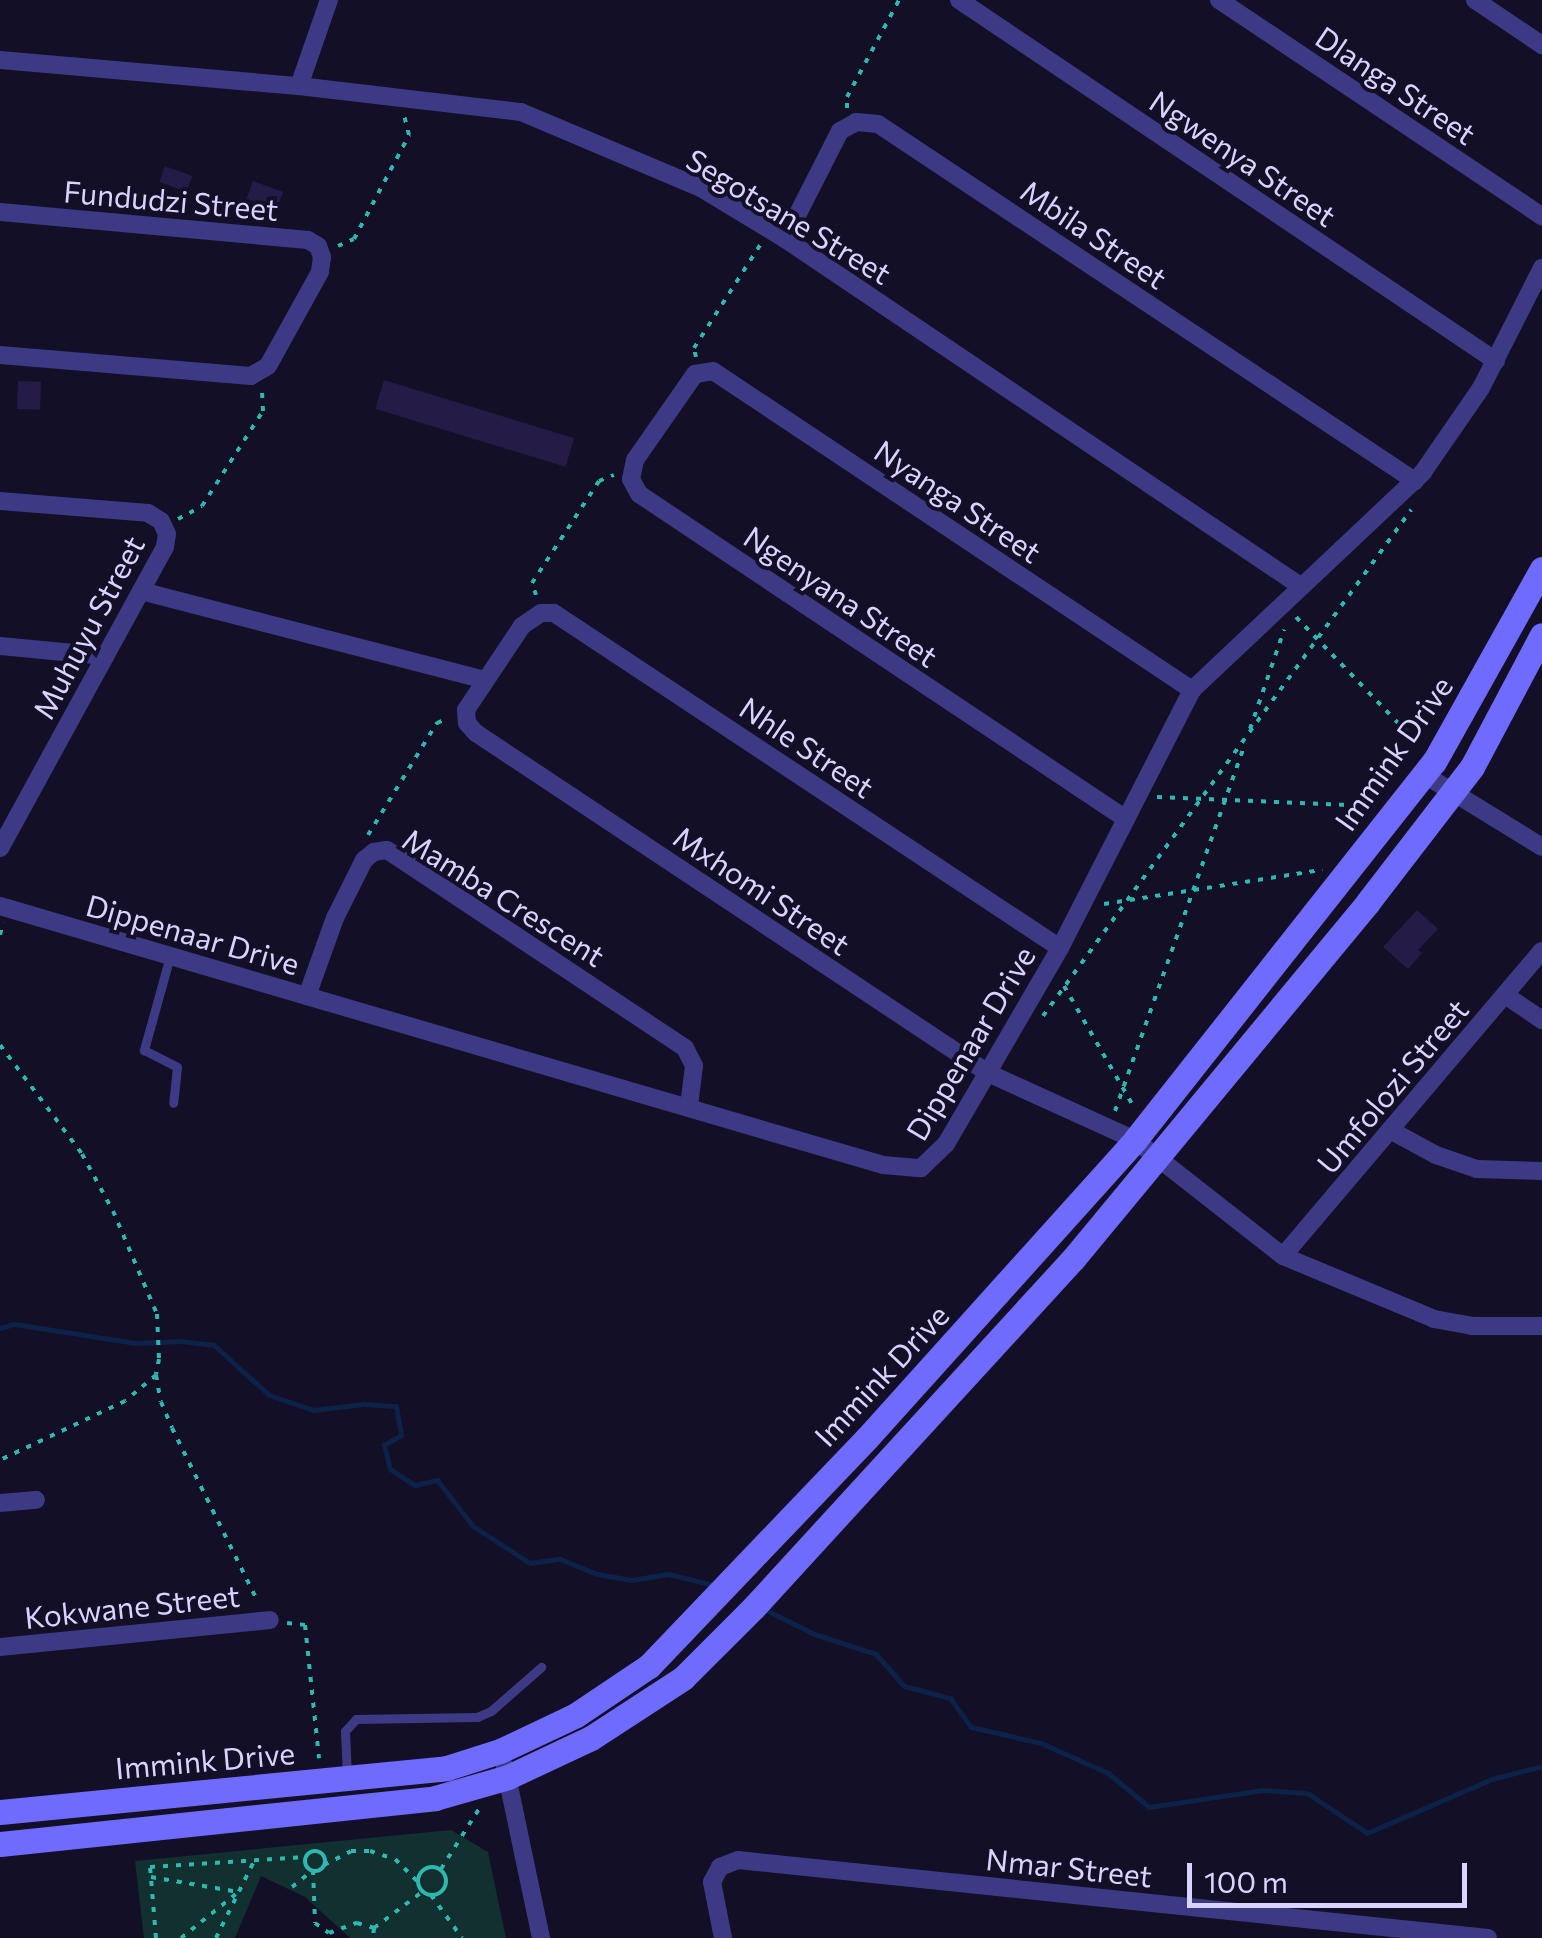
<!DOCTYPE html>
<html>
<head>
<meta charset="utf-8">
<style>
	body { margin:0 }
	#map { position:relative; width:1542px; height:1938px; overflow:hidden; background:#130f26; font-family:Commissioner,sans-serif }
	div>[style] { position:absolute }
	.green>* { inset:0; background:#12302f }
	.stream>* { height:5px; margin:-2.5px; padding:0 2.5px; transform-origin:2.5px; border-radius:2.5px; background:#0c2248 }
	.building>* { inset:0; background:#241b47; transform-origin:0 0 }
	.path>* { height:4px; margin-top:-2px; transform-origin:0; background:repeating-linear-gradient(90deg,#2fb8b0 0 5px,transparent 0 13px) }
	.path>.ring { margin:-2px; padding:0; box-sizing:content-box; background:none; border:4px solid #2fb8b0; border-radius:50% }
	.service>* { height:9px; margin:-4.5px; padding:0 4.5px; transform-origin:4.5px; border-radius:4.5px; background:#3d3a85 }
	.minor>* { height:18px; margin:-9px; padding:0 9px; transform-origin:9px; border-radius:9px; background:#3d3a85 }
	.secondary>* { height:25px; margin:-12.5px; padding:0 12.5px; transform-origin:12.5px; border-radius:12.5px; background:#6f6bff }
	span { translate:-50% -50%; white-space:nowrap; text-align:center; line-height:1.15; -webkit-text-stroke:8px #130f26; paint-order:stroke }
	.street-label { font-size:30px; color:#d9d4ff }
	.scale { position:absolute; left:1187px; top:1863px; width:280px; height:45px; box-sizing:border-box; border:5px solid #d9d4ff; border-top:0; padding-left:12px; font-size:30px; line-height:35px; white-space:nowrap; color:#d9d4ff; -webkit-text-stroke:8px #130f26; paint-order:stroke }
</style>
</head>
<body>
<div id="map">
	<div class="green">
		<i style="clip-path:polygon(451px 1830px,488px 1852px,506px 1938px,350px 1938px,305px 1897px,261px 1876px,235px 1938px,144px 1938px,135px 1861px)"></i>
	</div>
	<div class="stream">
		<i style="left:0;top:1328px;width:15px;rotate:-16deg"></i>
		<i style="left:14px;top:1324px;width:123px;rotate:8.9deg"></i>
		<i style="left:136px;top:1343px;width:45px;rotate:-2.5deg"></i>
		<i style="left:181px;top:1341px;width:33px;rotate:7deg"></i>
		<i style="left:214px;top:1345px;width:74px;rotate:42.3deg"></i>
		<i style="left:269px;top:1395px;width:46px;rotate:18.8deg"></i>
		<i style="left:313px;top:1410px;width:51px;rotate:-6.7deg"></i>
		<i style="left:364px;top:1404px;width:32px;rotate:4deg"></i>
		<i style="left:396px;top:1406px;width:29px;rotate:80deg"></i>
		<i style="left:401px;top:1435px;width:20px;rotate:150deg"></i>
		<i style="left:384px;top:1445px;width:25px;rotate:76deg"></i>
		<i style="left:390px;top:1469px;width:30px;rotate:33deg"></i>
		<i style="left:415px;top:1485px;width:23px;rotate:-13deg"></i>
		<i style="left:437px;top:1480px;width:58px;rotate:52deg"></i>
		<i style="left:473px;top:1526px;width:68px;rotate:33deg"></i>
		<i style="left:530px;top:1563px;width:30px;rotate:-8deg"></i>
		<i style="left:560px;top:1559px;width:40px;rotate:22deg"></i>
		<i style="left:597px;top:1574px;width:35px;rotate:10deg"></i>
		<i style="left:631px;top:1580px;width:38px;rotate:-9deg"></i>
		<i style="left:669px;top:1574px;width:45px;rotate:14deg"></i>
		<i style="left:764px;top:1609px;width:56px;rotate:26.6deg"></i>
		<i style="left:814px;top:1634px;width:65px;rotate:17.9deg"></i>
		<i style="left:876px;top:1654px;width:43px;rotate:48.8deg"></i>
		<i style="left:904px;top:1686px;width:48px;rotate:14.6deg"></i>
		<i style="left:950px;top:1698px;width:36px;rotate:54deg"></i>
		<i style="left:971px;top:1727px;width:72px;rotate:12.9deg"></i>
		<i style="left:1041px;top:1743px;width:73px;rotate:24.1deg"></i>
		<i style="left:1108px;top:1773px;width:53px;rotate:39.7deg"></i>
		<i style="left:1149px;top:1807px;width:115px;rotate:-8.5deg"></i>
		<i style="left:1263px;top:1790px;width:44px;rotate:3.9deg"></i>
		<i style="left:1307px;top:1793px;width:72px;rotate:33.7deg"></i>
		<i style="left:1367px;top:1833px;width:136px;rotate:-23.4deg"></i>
		<i style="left:1492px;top:1779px;width:52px;rotate:-14.6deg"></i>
	</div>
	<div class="building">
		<i style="left:165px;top:166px;width:29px;height:17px;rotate:20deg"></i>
		<i style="left:253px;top:181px;width:32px;height:19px;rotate:20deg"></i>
		<i style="left:384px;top:380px;width:199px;height:30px;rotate:17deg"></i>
		<i style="left:18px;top:381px;width:23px;height:28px;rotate:2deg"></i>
		<i style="clip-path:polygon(1417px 910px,1438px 929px,1418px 950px,1422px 953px,1408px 969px,1383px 947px)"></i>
	</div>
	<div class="path">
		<i style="left:847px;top:108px;width:11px;rotate:-90deg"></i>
		<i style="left:847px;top:97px;width:110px;rotate:-61.8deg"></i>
		<i style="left:338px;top:246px;width:17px;rotate:-24deg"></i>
		<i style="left:354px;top:239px;width:118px;rotate:-62.1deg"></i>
		<i style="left:409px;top:135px;width:21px;rotate:-104deg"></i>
		<i style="left:696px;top:357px;width:9px;rotate:-103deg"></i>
		<i style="left:694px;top:348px;width:126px;rotate:-57.3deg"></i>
		<i style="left:178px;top:519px;width:27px;rotate:-28deg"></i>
		<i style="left:202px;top:506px;width:113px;rotate:-57.3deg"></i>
		<i style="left:263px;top:411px;width:20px;rotate:-93deg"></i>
		<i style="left:536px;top:595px;width:13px;rotate:-108deg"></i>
		<i style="left:532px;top:583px;width:122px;rotate:-56.7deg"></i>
		<i style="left:599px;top:481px;width:16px;rotate:-22deg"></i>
		<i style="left:1296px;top:617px;width:180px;rotate:46.1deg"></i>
		<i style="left:1250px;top:729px;width:105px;rotate:-71deg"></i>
		<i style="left:1157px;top:797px;width:215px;rotate:2.4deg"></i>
		<i style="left:368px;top:835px;width:132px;rotate:-58.4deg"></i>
		<i style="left:437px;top:723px;width:12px;rotate:-24deg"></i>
		<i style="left:1104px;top:904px;width:221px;rotate:-8.9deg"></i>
		<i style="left:0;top:935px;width:13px;rotate:-77deg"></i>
		<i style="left:1064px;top:986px;width:140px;rotate:60deg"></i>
		<i style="left:1043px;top:1016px;width:626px;rotate:-53.97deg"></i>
		<i style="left:0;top:1045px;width:136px;rotate:53deg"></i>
		<i style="left:82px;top:1154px;width:65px;rotate:61.5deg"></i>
		<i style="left:113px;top:1211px;width:112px;rotate:66.9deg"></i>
		<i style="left:157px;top:1314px;width:45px;rotate:87.5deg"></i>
		<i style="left:159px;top:1359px;width:16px;rotate:101deg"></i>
		<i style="left:156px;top:1375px;width:40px;rotate:140deg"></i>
		<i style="left:125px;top:1401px;width:138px;rotate:154.7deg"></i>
		<i style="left:1115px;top:1111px;width:390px;rotate:-70.5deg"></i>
		<i style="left:156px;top:1375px;width:27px;rotate:80deg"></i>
		<i style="left:161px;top:1402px;width:28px;rotate:67deg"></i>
		<i style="left:172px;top:1428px;width:194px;rotate:63.7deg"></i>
		<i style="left:287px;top:1623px;width:18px;rotate:6deg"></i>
		<i style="left:305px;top:1625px;width:134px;rotate:84deg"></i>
		<i class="ring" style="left:305px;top:1851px;width:16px;height:16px"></i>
		<i style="left:324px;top:1865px;width:30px;rotate:-27deg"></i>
		<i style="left:351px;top:1851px;width:19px"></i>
		<i style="left:370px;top:1851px;width:26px;rotate:18deg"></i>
		<i style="left:395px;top:1859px;width:31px;rotate:45deg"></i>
		<i class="ring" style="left:418px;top:1867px;width:24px;height:24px"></i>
		<i style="left:441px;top:1869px;width:71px;rotate:-57.7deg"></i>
		<i style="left:313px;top:1870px;width:53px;rotate:87.8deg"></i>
		<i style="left:315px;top:1923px;width:17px;rotate:36deg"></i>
		<i style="left:329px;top:1933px;width:30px;rotate:-20deg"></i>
		<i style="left:357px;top:1923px;width:18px;rotate:16deg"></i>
		<i style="left:374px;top:1928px;width:10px;rotate:96deg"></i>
		<i style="left:151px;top:1877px;width:89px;rotate:9.7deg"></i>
		<i style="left:292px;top:1887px;width:27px;rotate:-39deg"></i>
		<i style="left:431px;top:1895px;width:53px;rotate:54.2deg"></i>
		<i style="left:374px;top:1928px;width:60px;rotate:-36.9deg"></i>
		<i style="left:156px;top:1938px;width:71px;rotate:-94.8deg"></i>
		<i style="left:150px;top:1867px;width:156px;rotate:-3.7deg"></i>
		<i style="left:181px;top:1938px;width:70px;rotate:-38.7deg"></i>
		<i style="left:216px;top:1938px;width:90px;rotate:-63.7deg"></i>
	</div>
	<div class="service">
		<i style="left:170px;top:956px;width:98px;rotate:105.5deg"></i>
		<i style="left:144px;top:1050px;width:37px;rotate:27deg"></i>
		<i style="left:177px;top:1067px;width:36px;rotate:96deg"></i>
		<i style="left:347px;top:1777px;width:46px;rotate:-92.5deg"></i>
		<i style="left:345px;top:1731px;width:16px;rotate:-47deg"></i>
		<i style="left:356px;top:1719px;width:121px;rotate:-0.9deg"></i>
		<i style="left:477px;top:1717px;width:15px;rotate:-23deg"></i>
		<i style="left:491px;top:1711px;width:67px;rotate:-41.3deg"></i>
	</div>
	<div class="minor">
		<i style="left:959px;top:0;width:647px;rotate:33.91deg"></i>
		<i style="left:1219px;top:0;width:389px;rotate:33.8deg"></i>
		<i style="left:1475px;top:0;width:81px;rotate:33.9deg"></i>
		<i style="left:0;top:60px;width:300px;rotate:5deg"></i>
		<i style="left:299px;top:86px;width:224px;rotate:6.7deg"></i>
		<i style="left:521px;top:112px;width:195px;rotate:22.9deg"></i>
		<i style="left:701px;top:188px;width:98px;rotate:31.3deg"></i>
		<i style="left:785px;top:239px;width:620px;rotate:33.95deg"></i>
		<i style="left:299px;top:86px;width:91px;rotate:-70.8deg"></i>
		<i style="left:0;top:212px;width:309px;rotate:5.2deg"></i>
		<i style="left:308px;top:240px;width:12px;rotate:31deg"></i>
		<i style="left:318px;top:246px;width:12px;rotate:70deg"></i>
		<i style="left:322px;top:257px;width:15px;rotate:98deg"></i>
		<i style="left:320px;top:272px;width:107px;rotate:119deg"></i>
		<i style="left:268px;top:366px;width:20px;rotate:150deg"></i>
		<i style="left:251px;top:376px;width:252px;rotate:-175.2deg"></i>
		<i style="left:785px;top:239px;width:121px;rotate:-63deg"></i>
		<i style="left:840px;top:131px;width:18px;rotate:-29deg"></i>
		<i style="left:856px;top:122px;width:22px;rotate:5deg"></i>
		<i style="left:878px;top:124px;width:645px;rotate:33.62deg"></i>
		<i style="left:0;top:501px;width:148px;rotate:4.6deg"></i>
		<i style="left:148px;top:513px;width:15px;rotate:32deg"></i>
		<i style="left:161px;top:521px;width:14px;rotate:65deg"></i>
		<i style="left:167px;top:534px;width:13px;rotate:99deg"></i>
		<i style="left:165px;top:547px;width:343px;rotate:118.7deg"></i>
		<i style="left:141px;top:591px;width:355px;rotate:14.5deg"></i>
		<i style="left:0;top:646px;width:106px;rotate:5.4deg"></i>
		<i style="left:1425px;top:775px;width:137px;rotate:31.6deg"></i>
		<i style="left:1126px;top:819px;width:585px;rotate:-146.28deg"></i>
		<i style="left:639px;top:494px;width:17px;rotate:-118deg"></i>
		<i style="left:631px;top:479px;width:19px;rotate:-78deg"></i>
		<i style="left:635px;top:460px;width:105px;rotate:-55.1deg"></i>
		<i style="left:695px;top:374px;width:18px;rotate:-9deg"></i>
		<i style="left:713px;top:371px;width:576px;rotate:33.66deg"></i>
		<i style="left:0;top:906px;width:920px;rotate:16.35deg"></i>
		<i style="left:883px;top:1165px;width:38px;rotate:5deg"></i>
		<i style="left:921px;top:1168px;width:35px;rotate:-44deg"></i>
		<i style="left:946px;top:1144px;width:227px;rotate:-59.8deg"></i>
		<i style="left:1060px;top:948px;width:290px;rotate:-62.9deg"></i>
		<i style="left:1192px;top:690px;width:318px;rotate:-43.3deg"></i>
		<i style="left:1423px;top:472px;width:102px;rotate:-55.4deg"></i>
		<i style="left:1481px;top:388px;width:135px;rotate:-63.1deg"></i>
		<i style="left:1060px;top:948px;width:607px;rotate:-146.49deg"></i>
		<i style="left:554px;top:613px;width:13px;rotate:180deg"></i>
		<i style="left:541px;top:613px;width:23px;rotate:146deg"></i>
		<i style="left:522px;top:626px;width:101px;rotate:123.7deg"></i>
		<i style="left:466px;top:710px;width:13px;rotate:86deg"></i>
		<i style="left:467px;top:723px;width:13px;rotate:48deg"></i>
		<i style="left:476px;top:733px;width:615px;rotate:33.59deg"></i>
		<i style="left:988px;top:1073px;width:162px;rotate:24.5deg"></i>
		<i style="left:1135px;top:1140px;width:188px;rotate:38.1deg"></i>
		<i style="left:1283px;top:1256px;width:164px;rotate:22.6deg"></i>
		<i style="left:1434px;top:1319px;width:39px;rotate:10deg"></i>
		<i style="left:1472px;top:1326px;width:70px"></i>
		<i style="left:1505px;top:995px;width:45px;rotate:34deg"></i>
		<i style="left:307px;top:996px;width:83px;rotate:-70.3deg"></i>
		<i style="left:335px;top:918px;width:65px;rotate:-63.4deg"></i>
		<i style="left:364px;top:860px;width:13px;rotate:-39deg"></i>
		<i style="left:374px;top:852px;width:13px;rotate:-9deg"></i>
		<i style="left:387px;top:850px;width:358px;rotate:33.6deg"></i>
		<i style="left:685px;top:1048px;width:20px;rotate:63deg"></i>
		<i style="left:694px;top:1066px;width:40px;rotate:97.1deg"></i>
		<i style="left:1390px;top:1130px;width:52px;rotate:28.5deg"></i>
		<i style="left:1436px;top:1155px;width:43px;rotate:18.9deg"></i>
		<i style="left:1477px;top:1169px;width:65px;rotate:1.8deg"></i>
		<i style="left:1283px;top:1256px;width:400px;rotate:-49.7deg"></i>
		<i style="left:0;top:1503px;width:36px;rotate:-5deg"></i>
		<i style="left:0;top:1647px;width:271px;rotate:-5.7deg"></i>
		<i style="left:505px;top:1767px;width:175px;rotate:78.1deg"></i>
		<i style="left:723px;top:1938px;width:57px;rotate:-101.1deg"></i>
		<i style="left:712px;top:1882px;width:17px;rotate:-62deg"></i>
		<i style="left:720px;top:1867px;width:19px;rotate:-21deg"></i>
		<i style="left:738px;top:1860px;width:754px;rotate:5.94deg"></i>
	</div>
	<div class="secondary">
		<i style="left:0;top:1812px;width:449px;rotate:-5.6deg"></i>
		<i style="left:447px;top:1768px;width:56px;rotate:-17.8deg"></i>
		<i style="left:500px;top:1751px;width:84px;rotate:-25.3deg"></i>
		<i style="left:576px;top:1715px;width:88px;rotate:-33.9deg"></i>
		<i style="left:649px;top:1666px;width:315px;rotate:-46.3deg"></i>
		<i style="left:867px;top:1438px;width:401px;rotate:-48deg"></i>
		<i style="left:1135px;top:1140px;width:482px;rotate:-51.7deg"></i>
		<i style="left:1434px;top:762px;width:221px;rotate:-60.8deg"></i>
		<i style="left:0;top:1844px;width:437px;rotate:-6deg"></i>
		<i style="left:435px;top:1798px;width:76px;rotate:-16deg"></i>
		<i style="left:508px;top:1777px;width:92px;rotate:-25.2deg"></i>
		<i style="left:591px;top:1738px;width:110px;rotate:-33.1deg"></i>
		<i style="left:683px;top:1678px;width:100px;rotate:-45deg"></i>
		<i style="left:754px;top:1607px;width:472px;rotate:-47.5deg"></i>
		<i style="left:1073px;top:1259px;width:463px;rotate:-50.4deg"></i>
		<i style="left:1368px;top:902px;width:170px;rotate:-52.4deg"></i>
		<i style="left:1472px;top:767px;width:149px;rotate:-62.1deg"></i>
	</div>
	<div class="street-label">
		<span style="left:1396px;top:85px;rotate:34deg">Dlanga Street</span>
		<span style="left:1243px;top:158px;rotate:34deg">Ngwenya Street</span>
		<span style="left:171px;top:200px;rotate:5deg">Fundudzi Street</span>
		<span style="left:789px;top:216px;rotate:31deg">Segotsane Street</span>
		<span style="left:1094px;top:234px;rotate:34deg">Mbila Street</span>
		<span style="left:958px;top:501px;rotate:34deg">Nyanga Street</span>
		<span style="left:841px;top:596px;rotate:34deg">Ngenyana Street</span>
		<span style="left:88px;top:627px;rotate:-62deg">Muhuyu Street</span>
		<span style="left:807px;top:747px;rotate:34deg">Nhle Street</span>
		<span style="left:1393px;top:753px;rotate:-55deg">Immink Drive</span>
		<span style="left:762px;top:890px;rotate:34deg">Mxhomi Street</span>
		<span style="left:504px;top:897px;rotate:32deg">Mamba Crescent</span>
		<span style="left:193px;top:934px;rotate:16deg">Dippenaar Drive</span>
		<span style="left:970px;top:1043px;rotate:-59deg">Dippenaar Drive</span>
		<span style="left:1392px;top:1086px;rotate:-50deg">Umfolozi Street</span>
		<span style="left:881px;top:1375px;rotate:-47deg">Immink Drive</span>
		<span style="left:132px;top:1606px;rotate:-6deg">Kokwane Street</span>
		<span style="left:205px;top:1760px;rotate:-5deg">Immink Drive</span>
		<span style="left:1069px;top:1867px;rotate:6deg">Nmar Street</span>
	</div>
	<div class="scale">100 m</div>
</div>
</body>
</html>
